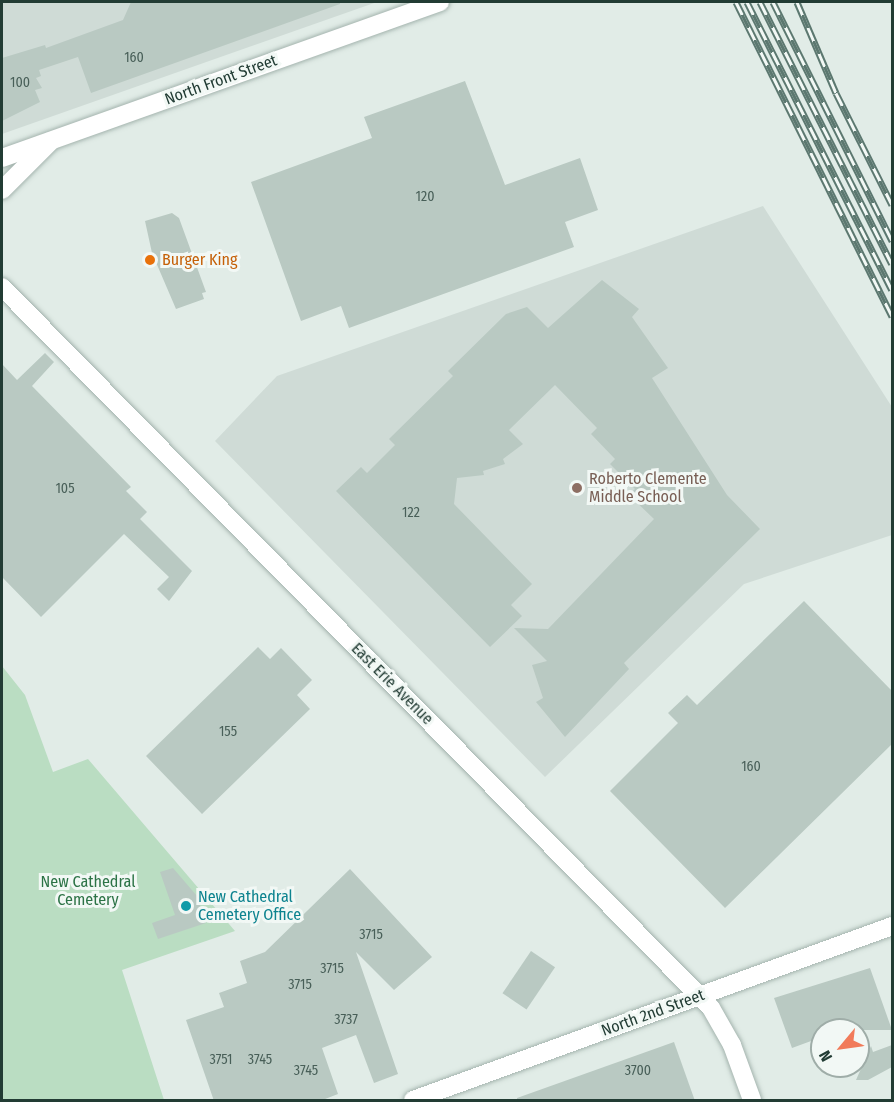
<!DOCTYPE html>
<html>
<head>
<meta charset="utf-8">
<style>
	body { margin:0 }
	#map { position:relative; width:894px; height:1102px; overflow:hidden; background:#e1ece7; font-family:"Fira Sans Condensed",sans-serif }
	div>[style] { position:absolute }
	.built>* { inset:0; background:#cfdbd6 }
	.green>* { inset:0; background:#baddc2 }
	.building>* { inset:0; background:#b9c9c2; transform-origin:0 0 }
	.roads { filter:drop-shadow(0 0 2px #a4b4ae) drop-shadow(0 0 2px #a4b4ae) }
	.tertiary>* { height:18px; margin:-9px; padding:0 9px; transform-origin:9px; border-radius:9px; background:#fff }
	.secondary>* { height:18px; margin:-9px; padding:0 9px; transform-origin:9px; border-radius:9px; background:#fff }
	.rail>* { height:7px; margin-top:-3.5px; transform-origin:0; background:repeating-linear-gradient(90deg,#f2f8f5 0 14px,#5c7870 0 28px); box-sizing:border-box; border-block:2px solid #5c7870 }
	.dots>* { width:16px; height:16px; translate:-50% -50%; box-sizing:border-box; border:3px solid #f2f8f5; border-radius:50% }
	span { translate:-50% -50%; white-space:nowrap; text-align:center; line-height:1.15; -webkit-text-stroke:6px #f2f8f5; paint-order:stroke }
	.number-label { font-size:14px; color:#485f58 }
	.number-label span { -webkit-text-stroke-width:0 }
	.street-label { font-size:16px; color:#223c34 }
	.food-label { font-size:16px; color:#c56008 }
	.left { translate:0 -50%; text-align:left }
	.education-label { font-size:16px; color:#785e54 }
	.park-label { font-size:16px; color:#2c7346 }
	.culture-label { font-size:16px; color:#0d838f }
	.frame { position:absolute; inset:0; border:3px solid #223c34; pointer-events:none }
	.north { position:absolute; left:810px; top:1018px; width:60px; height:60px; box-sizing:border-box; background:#f2f8f5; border:2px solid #9fada8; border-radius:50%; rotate:241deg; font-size:16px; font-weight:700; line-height:24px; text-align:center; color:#223c34 }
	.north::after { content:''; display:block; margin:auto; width:21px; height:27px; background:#f17b5a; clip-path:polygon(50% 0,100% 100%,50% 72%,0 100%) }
</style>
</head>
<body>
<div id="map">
	<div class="built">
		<i style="clip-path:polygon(2px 2px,377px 2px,2px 134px)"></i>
		<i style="clip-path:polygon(763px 206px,892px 407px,892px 535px,744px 584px,545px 777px,215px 441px,277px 376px)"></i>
	</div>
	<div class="green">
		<i style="clip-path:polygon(2px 666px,25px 695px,53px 772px,88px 759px,235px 931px,122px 970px,164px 1100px,2px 1100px)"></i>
	</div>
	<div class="building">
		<i style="clip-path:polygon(131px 2px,340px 2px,340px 4px,91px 93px,78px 57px,39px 70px,41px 76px,36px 78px,42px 88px,35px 90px,40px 102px,2px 121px,2px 58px,45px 45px,46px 48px,123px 20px)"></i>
		<i style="clip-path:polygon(465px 81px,505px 185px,580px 158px,598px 210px,565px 222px,574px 247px,349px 328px,341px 306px,301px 321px,251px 182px,372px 138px,364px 117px)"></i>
		<i style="clip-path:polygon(172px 213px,179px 218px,206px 292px,202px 293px,204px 299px,176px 309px,152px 253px,145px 221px)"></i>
		<i style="clip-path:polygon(602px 280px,639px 309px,632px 317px,668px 368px,652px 378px,727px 495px,760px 529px,624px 663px,629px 669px,565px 737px,536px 702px,543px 698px,532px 665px,547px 661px,514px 628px,548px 629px,654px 519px,629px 495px,635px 489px,610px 464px,615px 459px,591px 434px,597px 428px,555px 385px,509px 430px,523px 444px,503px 459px,505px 464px,483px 471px,484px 475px,457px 478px,454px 504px,532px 584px,511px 605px,522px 616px,490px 647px,336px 491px,361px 467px,367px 473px,395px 445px,389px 439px,453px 376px,448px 371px,506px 314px,527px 307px,548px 328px)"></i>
		<i style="clip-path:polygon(45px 353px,54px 362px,32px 386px,131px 487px,126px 491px,147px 512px,140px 519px,192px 571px,169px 601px,157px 589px,169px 577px,124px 534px,41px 617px,2px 577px,2px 364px,17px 380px)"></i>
		<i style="clip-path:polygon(804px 601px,892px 691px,892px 744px,725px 908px,610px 791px,678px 723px,668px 713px,687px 695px,697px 705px)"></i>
		<i style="clip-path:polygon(258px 647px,270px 659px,281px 648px,312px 680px,297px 695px,310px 709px,202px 814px,146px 756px)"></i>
		<i style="clip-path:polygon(173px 868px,197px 896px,206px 923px,158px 939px,152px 923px,175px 915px,160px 872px)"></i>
		<i style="clip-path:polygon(350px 869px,432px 957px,394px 990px,356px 952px,398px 1074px,374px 1083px,356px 1035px,322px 1048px,338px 1094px,320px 1101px,214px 1101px,186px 1020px,224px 1007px,219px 993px,247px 983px,240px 961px,265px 952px)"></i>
		<i style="left:531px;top:951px;width:29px;height:51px;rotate:34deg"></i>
		<i style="clip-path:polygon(870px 968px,892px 1030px,822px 1030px,822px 1037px,792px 1048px,774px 998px)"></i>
		<i style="clip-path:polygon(674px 1042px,695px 1101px,517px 1101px,517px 1098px)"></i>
		<i style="clip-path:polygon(892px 1045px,892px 1067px,868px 1080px,856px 1080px,871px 1046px,873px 1052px)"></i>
	</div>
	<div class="roads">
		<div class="tertiary">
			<i style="left:2px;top:158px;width:465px;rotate:-19.6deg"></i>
			<i style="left:413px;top:1100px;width:510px;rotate:-19.96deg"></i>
		</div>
		<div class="secondary">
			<i style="left:2px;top:190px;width:69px;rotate:-45deg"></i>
			<i style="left:2px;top:287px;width:1011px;rotate:45.48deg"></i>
			<i style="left:711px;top:1008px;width:43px;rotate:60.4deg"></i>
			<i style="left:732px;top:1045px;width:59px;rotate:70deg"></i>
		</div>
	</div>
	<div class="rail">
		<i style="left:736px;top:2px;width:351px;rotate:63.6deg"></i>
		<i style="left:747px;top:2px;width:322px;rotate:63.3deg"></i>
		<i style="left:760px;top:2px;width:293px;rotate:63.3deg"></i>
		<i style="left:773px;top:2px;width:267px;rotate:63.5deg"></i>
		<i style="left:797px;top:2px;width:99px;rotate:66.8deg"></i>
		<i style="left:836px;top:93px;width:125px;rotate:63.4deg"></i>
	</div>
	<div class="dots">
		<i style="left:150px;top:260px;background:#e8710a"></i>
		<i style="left:577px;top:488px;background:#8d6e63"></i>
		<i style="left:186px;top:906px;background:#0f9aa8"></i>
	</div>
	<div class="number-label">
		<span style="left:134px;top:58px">160</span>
		<span style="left:20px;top:83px">100</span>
		<span style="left:425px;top:197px">120</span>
		<span style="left:65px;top:489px">105</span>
		<span style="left:411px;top:513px">122</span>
		<span style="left:228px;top:732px">155</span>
		<span style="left:751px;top:767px">160</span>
		<span style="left:371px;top:935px">3715</span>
		<span style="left:332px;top:969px">3715</span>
		<span style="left:300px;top:985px">3715</span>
		<span style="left:346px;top:1020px">3737</span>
		<span style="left:221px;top:1060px">3751</span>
		<span style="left:260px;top:1060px">3745</span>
		<span style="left:306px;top:1071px">3745</span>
		<span style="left:638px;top:1071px">3700</span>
	</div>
	<div class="street-label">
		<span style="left:221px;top:80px;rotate:-20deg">North Front Street</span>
		<span style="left:392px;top:684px;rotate:45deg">East Erie Avenue</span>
		<span style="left:653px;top:1013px;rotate:-20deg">North 2nd Street</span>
	</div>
	<div class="food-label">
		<span class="left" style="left:162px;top:260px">Burger King</span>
	</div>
	<div class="education-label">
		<span class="left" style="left:589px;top:488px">Roberto Clemente<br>Middle School</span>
	</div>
	<div class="park-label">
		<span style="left:88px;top:891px">New Cathedral<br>Cemetery</span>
	</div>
	<div class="culture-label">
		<span class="left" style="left:198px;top:906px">New Cathedral<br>Cemetery Office</span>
	</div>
	<div class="frame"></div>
	<div class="north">N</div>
</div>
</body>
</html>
